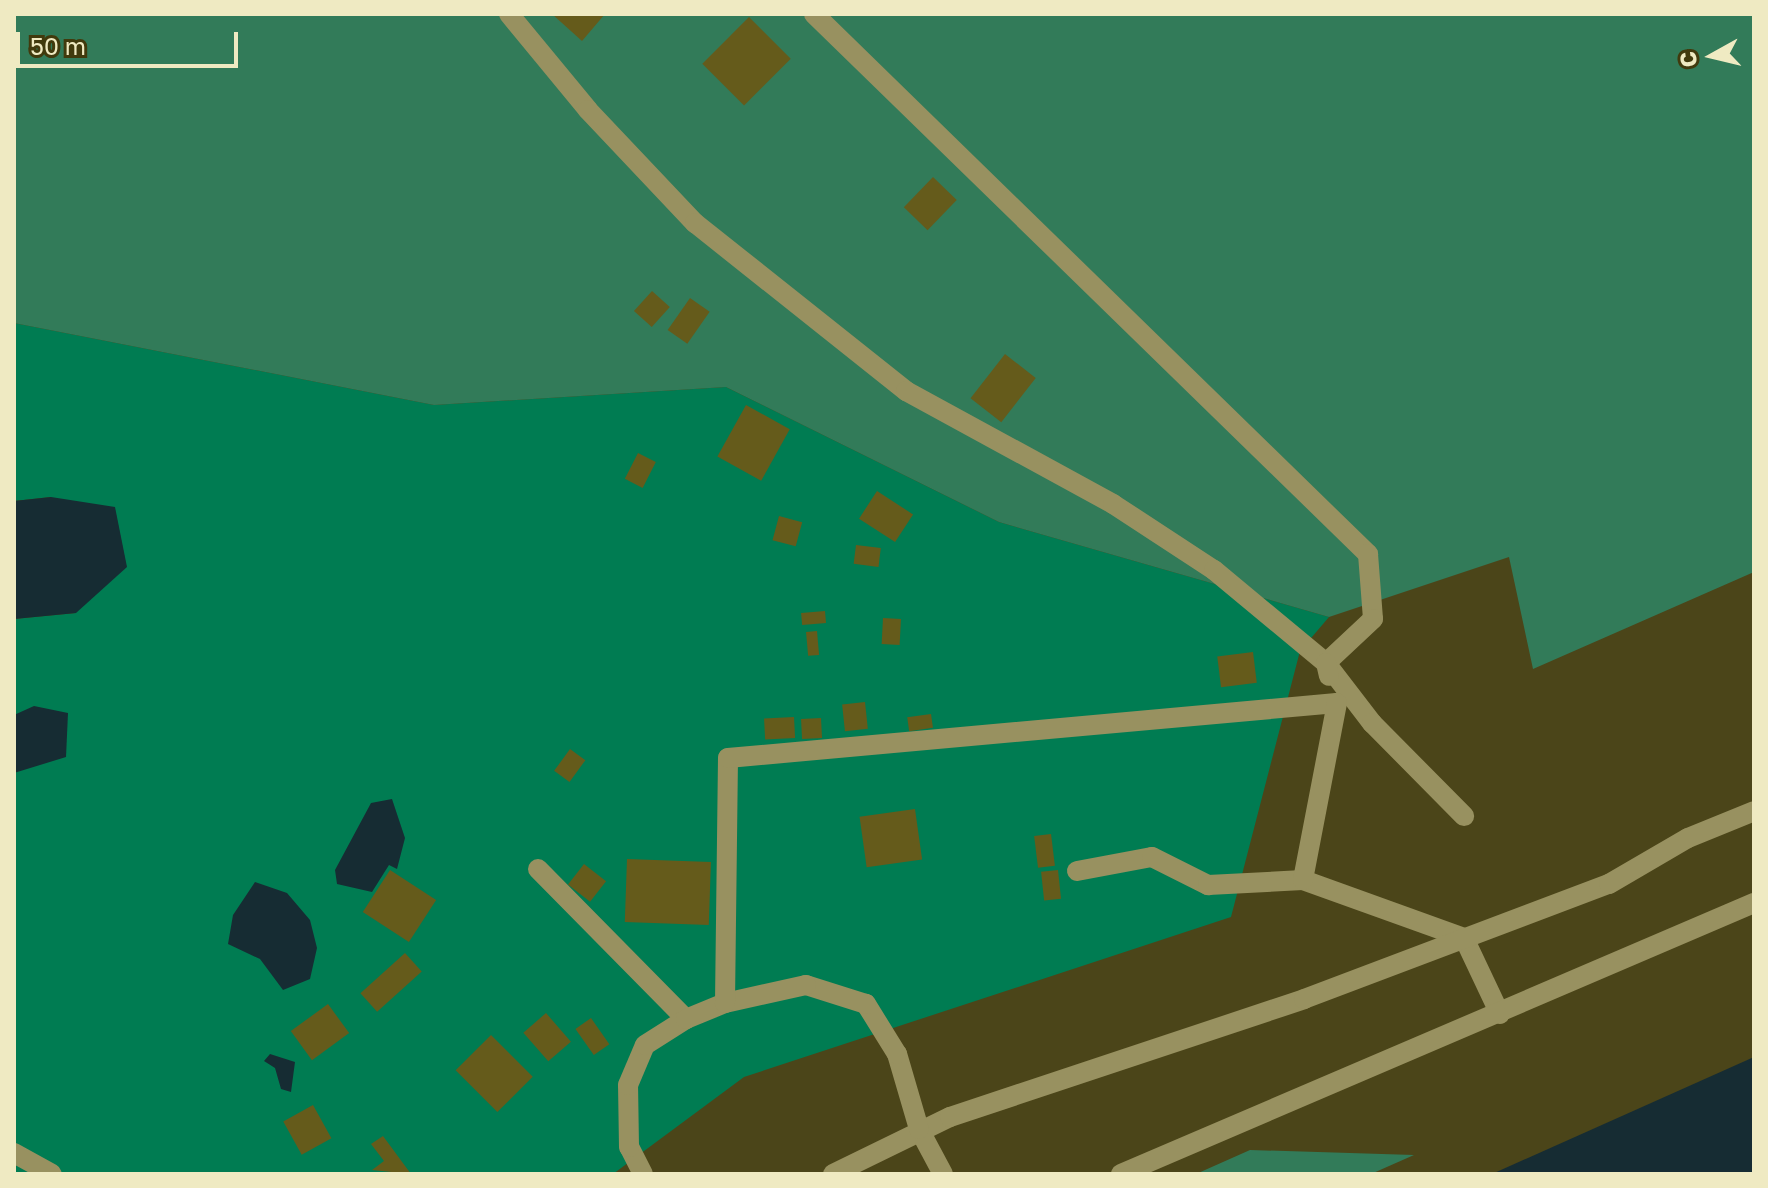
<!DOCTYPE html>
<html>
<head>
<meta charset="utf-8">
<style>
	body { margin:0 }
	#map { position:relative; width:1768px; height:1188px; overflow:hidden; background:#4b4519; font-family:"Golos Text",sans-serif }
	div>[style] { position:absolute }
	.green>* { inset:0; background:#007c52 }
	.forest>* { inset:0; background:#327b59 }
	.water>* { inset:0; background:#162c33 }
	.building>* { inset:0; background:#655b1b; transform-origin:0 0 }
	.minor>* { height:20px; margin:-10px; padding:0 10px; transform-origin:10px; border-radius:10px; background:#989160 }
	span { translate:-50% -50%; white-space:nowrap; text-align:center; line-height:1.15; -webkit-text-stroke:8px #413a0d; paint-order:stroke }
	.frame { position:absolute; inset:0; border:16px solid #efeac2; pointer-events:none }
	.north { position:absolute; left:1672px; top:16px; width:80px; height:80px; -webkit-text-stroke:6px #413a0d; paint-order:stroke; rotate:262deg; font-size:22px; font-weight:700; line-height:32px; text-align:center; color:#efeac2 }
	.north::after { content:''; display:block; margin:auto; width:28px; height:36px; background:#efeac2; clip-path:polygon(50% 0,100% 100%,50% 72%,0 100%) }
	.scale { position:absolute; left:16px; top:32px; width:222px; height:36px; box-sizing:border-box; border:4px solid #efeac2; border-top:0; padding-left:10px; font-size:24px; line-height:28px; white-space:nowrap; color:#efeac2; -webkit-text-stroke:6px #413a0d; paint-order:stroke }
</style>
</head>
<body>
<div id="map">
	<div class="green">
		<i style="clip-path:polygon(14px 323px,434px 405px,726px 387px,999px 522px,1329px 617px,1300px 651px,1231px 917px,744px 1077px,613px 1174px,14px 1174px,14px 619px,76px 613px,51px 497px,14px 501px)"></i>
	</div>
	<div class="forest">
		<i style="clip-path:polygon(14px 14px,1754px 14px,1754px 572px,1533px 669px,1509px 557px,1329px 617px,999px 522px,726px 387px,434px 405px,14px 323px)"></i>
		<i style="clip-path:polygon(1250px 1150px,1414px 1155px,1371px 1174px,1196px 1174px)"></i>
	</div>
	<div class="water">
		<i style="clip-path:polygon(51px 497px,115px 507px,127px 567px,76px 613px,14px 619px,14px 501px)"></i>
		<i style="clip-path:polygon(34px 706px,68px 713px,66px 757px,14px 773px,14px 715px)"></i>
		<i style="clip-path:polygon(392px 799px,405px 838px,397px 869px,389px 865px,372px 892px,337px 884px,335px 870px,371px 803px)"></i>
		<i style="clip-path:polygon(255px 882px,287px 893px,310px 920px,317px 948px,310px 979px,283px 990px,260px 959px,228px 944px,233px 915px)"></i>
		<i style="clip-path:polygon(270px 1054px,295px 1062px,291px 1092px,281px 1089px,275px 1068px,264px 1061px)"></i>
		<i style="clip-path:polygon(1754px 1057px,1754px 1174px,1492px 1174px)"></i>
	</div>
	<div class="building">
		<i style="clip-path:polygon(552px 14px,605px 14px,582px 41px)"></i>
		<i style="left:749px;top:17px;width:59px;height:66px;rotate:45deg"></i>
		<i style="left:933px;top:177px;width:33px;height:42px;rotate:44deg"></i>
		<i style="left:652px;top:291px;width:24px;height:27px;rotate:42deg"></i>
		<i style="left:690px;top:298px;width:24px;height:39px;rotate:35deg"></i>
		<i style="left:1005px;top:354px;width:39px;height:56px;rotate:38deg"></i>
		<i style="left:746px;top:405px;width:50px;height:59px;rotate:29deg"></i>
		<i style="left:638px;top:453px;width:20px;height:29px;rotate:27deg"></i>
		<i style="left:877px;top:491px;width:43px;height:33px;rotate:33deg"></i>
		<i style="left:779px;top:516px;width:24px;height:25px;rotate:15deg"></i>
		<i style="left:856px;top:545px;width:25px;height:19px;rotate:7deg"></i>
		<i style="left:825px;top:611px;width:12px;height:24px;rotate:85deg"></i>
		<i style="left:883px;top:618px;width:18px;height:26px;rotate:3deg"></i>
		<i style="left:817px;top:631px;width:24px;height:11px;rotate:85deg"></i>
		<i style="left:1253px;top:652px;width:31px;height:36px;rotate:83deg"></i>
		<i style="left:865px;top:702px;width:27px;height:23px;rotate:84deg"></i>
		<i style="left:931px;top:714px;width:14px;height:24px;rotate:82deg"></i>
		<i style="left:794px;top:717px;width:21px;height:30px;rotate:87deg"></i>
		<i style="left:821px;top:718px;width:20px;height:20px;rotate:87deg"></i>
		<i style="left:570px;top:749px;width:19px;height:27px;rotate:36deg"></i>
		<i style="left:915px;top:809px;width:51px;height:56px;rotate:82deg"></i>
		<i style="left:1051px;top:834px;width:32px;height:17px;rotate:83deg"></i>
		<i style="left:627px;top:859px;width:84px;height:63px;rotate:2deg"></i>
		<i style="left:584px;top:864px;width:28px;height:26px;rotate:38deg"></i>
		<i style="left:390px;top:870px;width:55px;height:50px;rotate:33deg"></i>
		<i style="left:1058px;top:870px;width:29px;height:17px;rotate:84deg"></i>
		<i style="left:405px;top:953px;width:25px;height:60px;rotate:48deg"></i>
		<i style="left:328px;top:1004px;width:36px;height:46px;rotate:54deg"></i>
		<i style="left:546px;top:1013px;width:38px;height:30px;rotate:49deg"></i>
		<i style="left:591px;top:1018px;width:32px;height:19px;rotate:55deg"></i>
		<i style="left:491px;top:1035px;width:59px;height:50px;rotate:45deg"></i>
		<i style="left:313px;top:1105px;width:38px;height:34px;rotate:61deg"></i>
		<i style="clip-path:polygon(383px 1136px,411px 1174px,372px 1170px,384px 1161px,371px 1144px)"></i>
	</div>
	<div class="minor">
		<i style="left:509px;top:14px;width:124px;rotate:50.5deg"></i>
		<i style="left:588px;top:110px;width:156px;rotate:46.6deg"></i>
		<i style="left:695px;top:223px;width:270px;rotate:38.5deg"></i>
		<i style="left:906px;top:391px;width:236px;rotate:28.6deg"></i>
		<i style="left:1113px;top:504px;width:121px;rotate:33.2deg"></i>
		<i style="left:1214px;top:570px;width:146px;rotate:39.7deg"></i>
		<i style="left:1326px;top:663px;width:76px;rotate:52.5deg"></i>
		<i style="left:1372px;top:723px;width:131px;rotate:45.3deg"></i>
		<i style="left:814px;top:14px;width:774px;rotate:44.27deg"></i>
		<i style="left:1368px;top:554px;width:65px;rotate:85.6deg"></i>
		<i style="left:1373px;top:619px;width:64px;rotate:136.9deg"></i>
		<i style="left:1326px;top:663px;width:13px;rotate:77deg"></i>
		<i style="left:538px;top:869px;width:211px;rotate:45.4deg"></i>
		<i style="left:1077px;top:871px;width:76px;rotate:-10.6deg"></i>
		<i style="left:1152px;top:857px;width:63px;rotate:26.6deg"></i>
		<i style="left:1208px;top:885px;width:95px;rotate:-3deg"></i>
		<i style="left:1303px;top:880px;width:171px;rotate:19.8deg"></i>
		<i style="left:1464px;top:938px;width:84px;rotate:64.7deg"></i>
		<i style="left:14px;top:1153px;width:43px;rotate:28.9deg"></i>
		<i style="left:643px;top:1174px;width:30px;rotate:-117deg"></i>
		<i style="left:629px;top:1147px;width:62px;rotate:-90.9deg"></i>
		<i style="left:628px;top:1085px;width:43px;rotate:-67deg"></i>
		<i style="left:645px;top:1045px;width:49px;rotate:-32.4deg"></i>
		<i style="left:686px;top:1019px;width:42px;rotate:-22.3deg"></i>
		<i style="left:833px;top:1174px;width:130px;rotate:-26deg"></i>
		<i style="left:950px;top:1117px;width:373px;rotate:-18.4deg"></i>
		<i style="left:1304px;top:999px;width:326px;rotate:-20.7deg"></i>
		<i style="left:1609px;top:884px;width:91px;rotate:-30.2deg"></i>
		<i style="left:1688px;top:838px;width:71px;rotate:-22.2deg"></i>
		<i style="left:943px;top:1174px;width:51px;rotate:-118.1deg"></i>
		<i style="left:919px;top:1129px;width:78px;rotate:-106.3deg"></i>
		<i style="left:897px;top:1054px;width:59px;rotate:-121.8deg"></i>
		<i style="left:866px;top:1004px;width:63px;rotate:-162.4deg"></i>
		<i style="left:806px;top:985px;width:83px;rotate:167.5deg"></i>
		<i style="left:725px;top:1003px;width:245px;rotate:-89.3deg"></i>
		<i style="left:728px;top:758px;width:611px;rotate:-5.16deg"></i>
		<i style="left:1337px;top:703px;width:180px;rotate:100.9deg"></i>
		<i style="left:1121px;top:1174px;width:689px;rotate:-23.18deg"></i>
	</div>
	<div class="frame"></div>
	<div class="north">С</div>
	<div class="scale">50 m</div>
</div>
</body>
</html>
